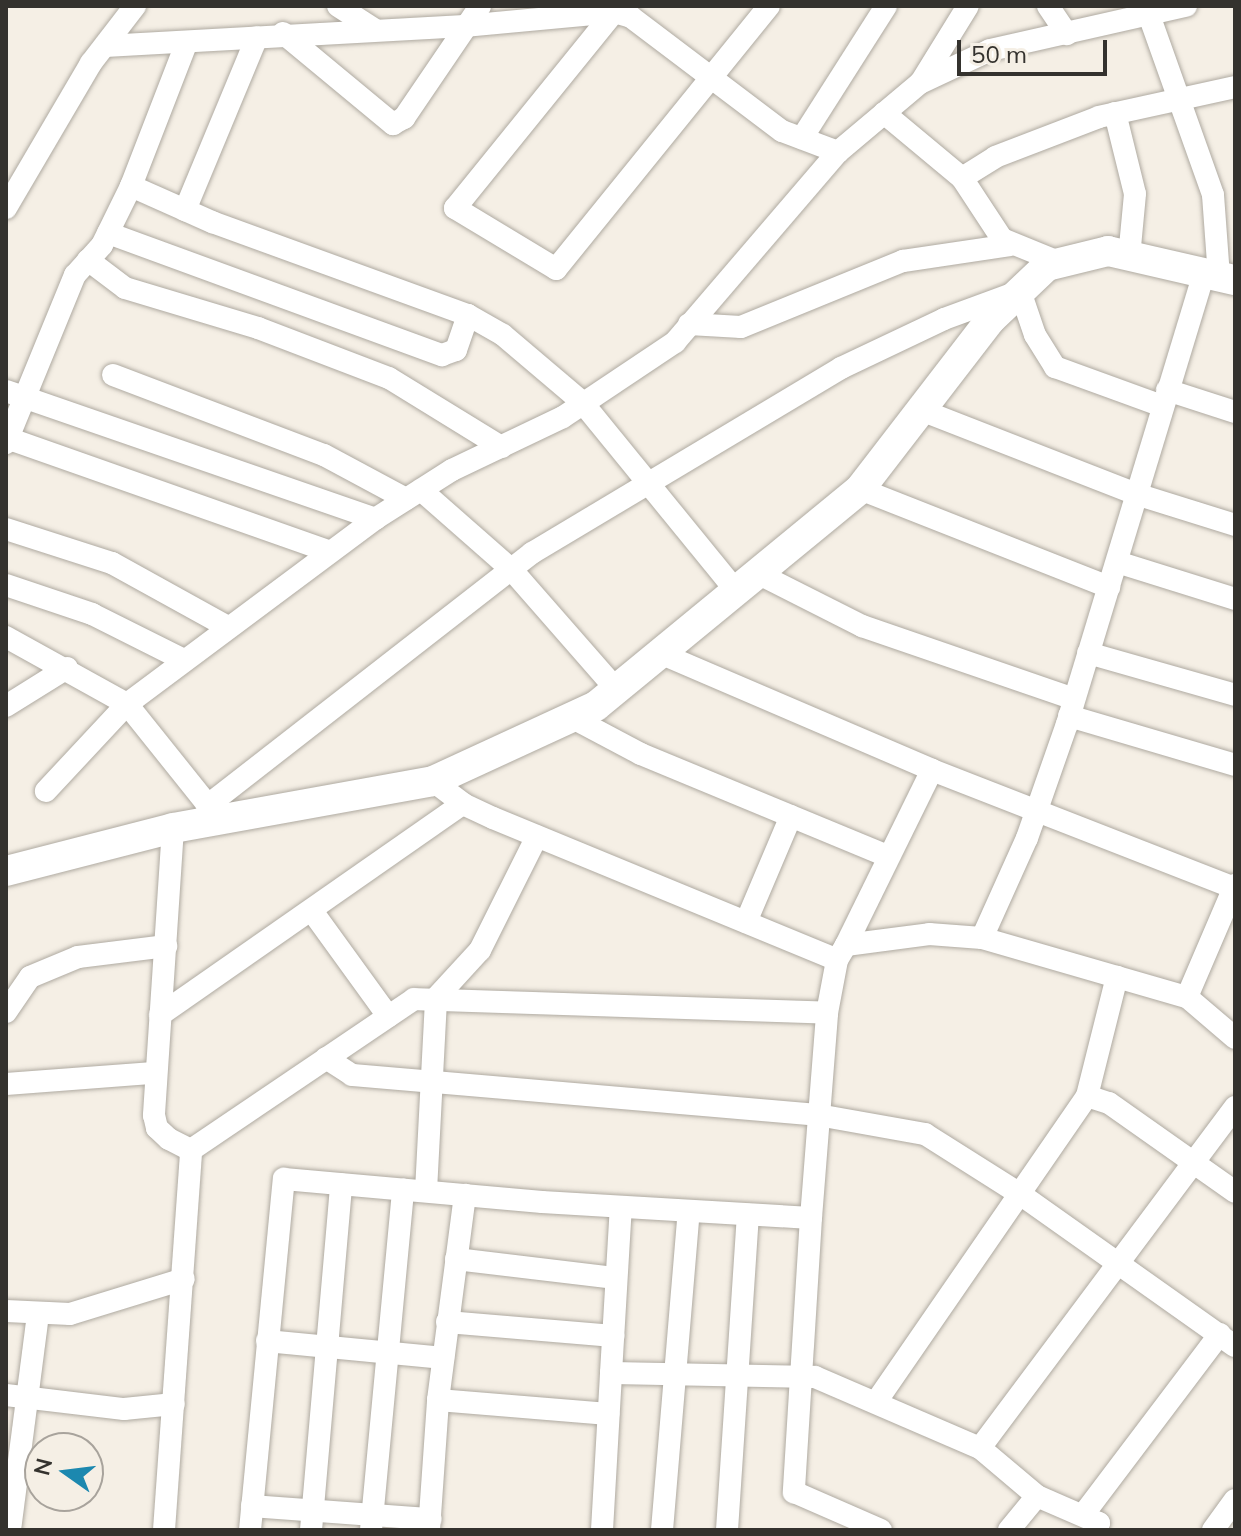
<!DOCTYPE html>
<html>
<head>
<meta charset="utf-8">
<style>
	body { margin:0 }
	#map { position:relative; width:1241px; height:1536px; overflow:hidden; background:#f5efe5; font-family:Mulish,sans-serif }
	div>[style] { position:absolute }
	.roads { filter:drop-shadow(0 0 2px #afaaa1) drop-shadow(0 0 2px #afaaa1) }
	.street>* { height:22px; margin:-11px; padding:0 11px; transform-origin:11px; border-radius:11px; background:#fff }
	.secondary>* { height:30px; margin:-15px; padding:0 15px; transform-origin:15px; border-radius:15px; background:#fff }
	span { translate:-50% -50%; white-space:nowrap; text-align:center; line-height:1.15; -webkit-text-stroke:8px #f5efe5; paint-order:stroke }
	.frame { position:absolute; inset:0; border:8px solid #34322e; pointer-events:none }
	.north { position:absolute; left:24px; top:1432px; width:80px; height:80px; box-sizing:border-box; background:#f5efe5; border:2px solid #a8a39c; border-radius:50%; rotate:284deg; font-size:22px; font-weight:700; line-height:32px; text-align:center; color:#34322e }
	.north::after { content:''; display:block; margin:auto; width:28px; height:36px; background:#1c88af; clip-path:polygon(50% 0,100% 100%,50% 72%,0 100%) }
	.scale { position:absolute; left:957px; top:40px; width:150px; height:36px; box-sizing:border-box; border:4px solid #34322e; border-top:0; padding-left:10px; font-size:24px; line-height:28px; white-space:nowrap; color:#34322e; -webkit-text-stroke:6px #f5efe5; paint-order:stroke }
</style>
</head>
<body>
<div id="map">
	<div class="roads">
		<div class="street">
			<i style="left:338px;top:6px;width:43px;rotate:32.6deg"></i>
			<i style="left:1048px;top:6px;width:34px;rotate:56deg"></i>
			<i style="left:618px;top:7px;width:259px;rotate:129deg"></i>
			<i style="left:455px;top:208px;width:118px;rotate:31.1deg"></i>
			<i style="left:556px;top:269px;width:338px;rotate:-51deg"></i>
			<i style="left:1149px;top:15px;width:191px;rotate:70.4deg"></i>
			<i style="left:1213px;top:195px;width:82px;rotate:85.8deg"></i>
			<i style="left:283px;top:33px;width:143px;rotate:39.6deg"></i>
			<i style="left:393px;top:124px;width:13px;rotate:-29deg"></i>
			<i style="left:404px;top:118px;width:135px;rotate:-55.8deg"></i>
			<i style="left:105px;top:46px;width:360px;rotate:-3.2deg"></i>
			<i style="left:464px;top:26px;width:151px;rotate:-5.3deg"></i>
			<i style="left:614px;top:12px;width:18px;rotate:16deg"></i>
			<i style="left:631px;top:17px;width:189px;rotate:37.1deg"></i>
			<i style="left:782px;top:131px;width:60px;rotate:20.6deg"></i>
			<i style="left:921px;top:82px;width:89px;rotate:-58.3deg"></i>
			<i style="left:884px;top:113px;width:102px;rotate:39.8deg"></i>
			<i style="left:962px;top:178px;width:73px;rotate:56.7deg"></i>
			<i style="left:1002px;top:239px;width:64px;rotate:22.1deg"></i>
			<i style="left:1115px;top:113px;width:83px;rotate:76.1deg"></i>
			<i style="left:1135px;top:194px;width:63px;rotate:95.4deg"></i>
			<i style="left:802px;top:138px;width:156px;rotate:-57.5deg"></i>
			<i style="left:962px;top:178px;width:39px;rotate:-32deg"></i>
			<i style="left:995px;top:157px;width:111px;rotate:-21deg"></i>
			<i style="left:1099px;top:117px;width:139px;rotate:-12.4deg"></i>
			<i style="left:131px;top:186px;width:89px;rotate:24deg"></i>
			<i style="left:212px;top:222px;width:272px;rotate:20deg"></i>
			<i style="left:468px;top:315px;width:40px;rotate:29.7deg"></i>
			<i style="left:503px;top:335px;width:104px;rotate:40.3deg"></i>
			<i style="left:582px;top:402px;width:244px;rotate:50.8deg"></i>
			<i style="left:6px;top:208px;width:168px;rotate:-59.6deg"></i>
			<i style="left:91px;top:63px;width:72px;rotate:-52.3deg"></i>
			<i style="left:185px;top:210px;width:187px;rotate:-67.4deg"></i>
			<i style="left:108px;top:233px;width:356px;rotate:20.1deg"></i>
			<i style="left:442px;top:355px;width:15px;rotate:-20deg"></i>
			<i style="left:456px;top:350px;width:37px;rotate:-71deg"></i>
			<i style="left:88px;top:260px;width:46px;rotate:37.1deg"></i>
			<i style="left:125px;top:288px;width:139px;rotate:16.7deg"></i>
			<i style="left:258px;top:328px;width:140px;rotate:20.9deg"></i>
			<i style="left:389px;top:378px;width:132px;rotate:31.6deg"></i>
			<i style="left:689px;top:324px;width:52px;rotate:3.3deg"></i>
			<i style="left:741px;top:327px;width:175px;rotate:-22.2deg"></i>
			<i style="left:903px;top:261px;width:108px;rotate:-8.5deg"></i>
			<i style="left:113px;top:375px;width:226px;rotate:20.8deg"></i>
			<i style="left:324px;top:455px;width:93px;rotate:28.2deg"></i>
			<i style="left:1167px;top:390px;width:71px;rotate:17.9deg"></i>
			<i style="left:6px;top:391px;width:391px;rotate:19.1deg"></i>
			<i style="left:921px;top:410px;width:231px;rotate:21.3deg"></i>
			<i style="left:1136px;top:494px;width:104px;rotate:17.4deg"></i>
			<i style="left:7px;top:438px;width:339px;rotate:19.4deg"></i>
			<i style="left:6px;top:443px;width:182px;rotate:-67.7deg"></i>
			<i style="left:75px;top:275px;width:40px;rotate:-48deg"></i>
			<i style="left:102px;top:245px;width:66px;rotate:-63.8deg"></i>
			<i style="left:131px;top:186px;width:152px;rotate:-68.8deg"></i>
			<i style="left:860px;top:489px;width:268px;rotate:21.5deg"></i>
			<i style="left:421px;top:490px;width:120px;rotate:41.3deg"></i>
			<i style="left:511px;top:569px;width:159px;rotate:48.8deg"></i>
			<i style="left:6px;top:529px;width:111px;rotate:17.8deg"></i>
			<i style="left:112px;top:563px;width:132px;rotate:28.9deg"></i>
			<i style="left:1117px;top:562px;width:124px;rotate:17.4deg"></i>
			<i style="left:757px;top:573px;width:118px;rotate:26.8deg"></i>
			<i style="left:862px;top:626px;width:224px;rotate:19deg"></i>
			<i style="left:6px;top:585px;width:91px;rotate:18.6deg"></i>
			<i style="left:92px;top:614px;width:103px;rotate:26.6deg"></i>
			<i style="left:6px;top:637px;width:138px;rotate:29deg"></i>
			<i style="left:127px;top:704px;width:119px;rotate:133deg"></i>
			<i style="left:1088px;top:653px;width:153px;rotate:15.9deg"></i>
			<i style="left:662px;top:654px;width:294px;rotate:23.2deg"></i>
			<i style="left:932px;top:770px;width:195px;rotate:116.2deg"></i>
			<i style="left:6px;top:706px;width:72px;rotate:-31.9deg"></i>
			<i style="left:1069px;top:716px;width:173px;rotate:16.4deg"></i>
			<i style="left:571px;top:717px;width:79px;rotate:27.9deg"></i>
			<i style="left:641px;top:754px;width:266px;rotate:22.5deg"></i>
			<i style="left:932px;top:770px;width:324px;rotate:21.3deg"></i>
			<i style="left:433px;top:781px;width:38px;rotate:37deg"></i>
			<i style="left:463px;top:804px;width:33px;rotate:25deg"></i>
			<i style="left:493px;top:818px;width:372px;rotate:22.4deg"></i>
			<i style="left:207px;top:806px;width:412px;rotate:-37.9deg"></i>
			<i style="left:532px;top:553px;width:360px;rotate:-30.9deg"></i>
			<i style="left:841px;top:368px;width:114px;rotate:-25.4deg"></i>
			<i style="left:944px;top:319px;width:81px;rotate:-20.2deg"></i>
			<i style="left:1020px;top:291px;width:46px;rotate:71.2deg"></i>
			<i style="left:1035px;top:335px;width:38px;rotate:58deg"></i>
			<i style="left:1055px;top:367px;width:114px;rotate:20deg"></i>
			<i style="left:219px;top:819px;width:147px;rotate:-128.7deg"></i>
			<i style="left:127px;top:704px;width:309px;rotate:-36.7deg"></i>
			<i style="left:375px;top:519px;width:91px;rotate:-32.5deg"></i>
			<i style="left:452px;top:470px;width:123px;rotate:-25.5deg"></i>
			<i style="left:563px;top:417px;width:135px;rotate:-33.8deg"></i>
			<i style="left:675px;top:342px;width:250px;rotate:-49.4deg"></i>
			<i style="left:838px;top:152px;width:107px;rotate:-40.1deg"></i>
			<i style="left:920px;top:83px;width:77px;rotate:-25.2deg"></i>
			<i style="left:990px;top:50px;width:201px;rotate:-12.7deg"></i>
			<i style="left:173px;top:828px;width:288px;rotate:93.8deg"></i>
			<i style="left:154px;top:1115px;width:13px;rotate:77deg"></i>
			<i style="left:157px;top:1128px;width:16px;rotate:43deg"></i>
			<i style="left:169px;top:1139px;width:25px;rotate:27deg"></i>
			<i style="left:312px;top:911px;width:130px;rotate:54.1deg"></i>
			<i style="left:746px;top:922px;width:115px;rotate:-67deg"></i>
			<i style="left:982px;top:938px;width:213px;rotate:16.1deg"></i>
			<i style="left:1187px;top:997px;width:122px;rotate:-66.8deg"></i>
			<i style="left:1187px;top:997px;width:63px;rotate:40.5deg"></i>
			<i style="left:6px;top:1012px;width:42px;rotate:-55.6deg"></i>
			<i style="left:30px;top:977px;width:52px;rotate:-22.6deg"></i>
			<i style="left:78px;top:957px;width:89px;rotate:-7.1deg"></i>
			<i style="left:160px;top:1015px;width:369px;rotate:-34.9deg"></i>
			<i style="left:326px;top:1058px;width:31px;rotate:33deg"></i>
			<i style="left:352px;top:1075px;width:468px;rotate:4.9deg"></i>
			<i style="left:818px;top:1115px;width:109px;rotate:10.1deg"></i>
			<i style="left:925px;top:1134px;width:112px;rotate:32.3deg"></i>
			<i style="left:1020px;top:1194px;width:263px;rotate:35.3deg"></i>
			<i style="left:6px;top:1084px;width:148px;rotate:-4.3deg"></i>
			<i style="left:1087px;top:1096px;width:123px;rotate:-75.9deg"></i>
			<i style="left:426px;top:1191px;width:193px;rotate:-87deg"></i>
			<i style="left:436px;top:998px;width:65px;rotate:-47.5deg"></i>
			<i style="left:480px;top:950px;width:127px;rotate:-63.4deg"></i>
			<i style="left:811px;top:1218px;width:275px;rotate:93.6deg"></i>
			<i style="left:794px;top:1492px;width:95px;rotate:23.6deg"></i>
			<i style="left:456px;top:1259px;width:161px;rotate:6.8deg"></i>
			<i style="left:6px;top:1311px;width:64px;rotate:2.7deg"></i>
			<i style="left:70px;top:1314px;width:119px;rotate:-17.1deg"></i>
			<i style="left:447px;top:1322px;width:167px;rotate:4.8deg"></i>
			<i style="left:267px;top:1341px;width:177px;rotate:5.5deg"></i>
			<i style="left:611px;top:1373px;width:166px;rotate:-86.6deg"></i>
			<i style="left:6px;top:1395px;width:119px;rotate:6.8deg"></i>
			<i style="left:124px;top:1409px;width:50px;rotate:-5.7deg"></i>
			<i style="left:438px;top:1400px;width:171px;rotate:4.7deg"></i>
			<i style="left:876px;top:1402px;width:372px;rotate:-55.4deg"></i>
			<i style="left:1087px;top:1096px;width:23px;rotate:18deg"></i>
			<i style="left:1109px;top:1103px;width:154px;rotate:35.2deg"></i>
			<i style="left:252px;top:1506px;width:179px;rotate:4.2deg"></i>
			<i style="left:1083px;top:1515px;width:227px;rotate:-52.9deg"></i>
			<i style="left:10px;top:1530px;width:218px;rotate:-82.6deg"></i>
			<i style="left:164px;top:1530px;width:381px;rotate:-85.9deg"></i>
			<i style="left:191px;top:1150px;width:269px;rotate:-34.1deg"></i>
			<i style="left:414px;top:999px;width:413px;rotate:1.9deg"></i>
			<i style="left:250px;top:1530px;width:353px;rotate:-84.5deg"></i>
			<i style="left:284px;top:1179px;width:259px;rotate:5.1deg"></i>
			<i style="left:542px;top:1202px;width:269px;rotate:3.4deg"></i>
			<i style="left:811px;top:1218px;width:206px;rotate:-85.5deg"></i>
			<i style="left:827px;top:1013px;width:54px;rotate:-79.3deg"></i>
			<i style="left:837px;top:960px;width:17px;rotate:-59deg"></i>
			<i style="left:846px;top:945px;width:84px;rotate:-7.5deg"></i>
			<i style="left:929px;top:934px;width:53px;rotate:4.3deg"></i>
			<i style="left:982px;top:938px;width:110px;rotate:-65.8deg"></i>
			<i style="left:1027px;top:838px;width:121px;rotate:-70.7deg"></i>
			<i style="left:1067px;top:724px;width:469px;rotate:-73.1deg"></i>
			<i style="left:311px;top:1530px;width:347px;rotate:-85deg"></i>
			<i style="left:371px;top:1530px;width:342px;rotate:-84.6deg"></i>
			<i style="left:429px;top:1530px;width:130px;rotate:-86deg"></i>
			<i style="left:438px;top:1400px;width:207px;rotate:-82.5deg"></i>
			<i style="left:602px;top:1530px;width:157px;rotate:-86.7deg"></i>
			<i style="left:611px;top:1373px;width:204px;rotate:1.1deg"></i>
			<i style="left:815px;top:1377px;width:180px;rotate:23.3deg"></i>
			<i style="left:662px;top:1530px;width:320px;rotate:-85.2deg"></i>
			<i style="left:727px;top:1530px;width:316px;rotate:-86.2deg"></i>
			<i style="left:1009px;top:1530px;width:44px;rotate:-50.5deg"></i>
			<i style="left:1095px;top:1530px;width:8px;rotate:-60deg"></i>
			<i style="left:1099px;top:1523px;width:68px;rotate:-156.5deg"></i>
			<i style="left:1037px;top:1496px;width:75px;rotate:-139.9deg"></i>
			<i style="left:980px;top:1448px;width:426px;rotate:-53.2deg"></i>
			<i style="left:1213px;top:1530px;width:37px;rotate:-54deg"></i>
		</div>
		<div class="secondary">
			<i style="left:6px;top:871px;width:172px;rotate:-14.4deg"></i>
			<i style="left:173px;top:828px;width:264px;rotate:-10.2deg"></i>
			<i style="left:433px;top:781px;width:179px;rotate:-24.7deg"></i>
			<i style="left:596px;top:706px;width:342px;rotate:-39.4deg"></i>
			<i style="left:860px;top:489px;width:213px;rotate:-52.4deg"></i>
			<i style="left:990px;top:320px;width:79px;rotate:-43.5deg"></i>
			<i style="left:1047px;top:266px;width:63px;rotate:-13.8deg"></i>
			<i style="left:1108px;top:251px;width:130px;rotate:12.9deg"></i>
		</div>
	</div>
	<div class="frame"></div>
	<div class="north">N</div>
	<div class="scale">50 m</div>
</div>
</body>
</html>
